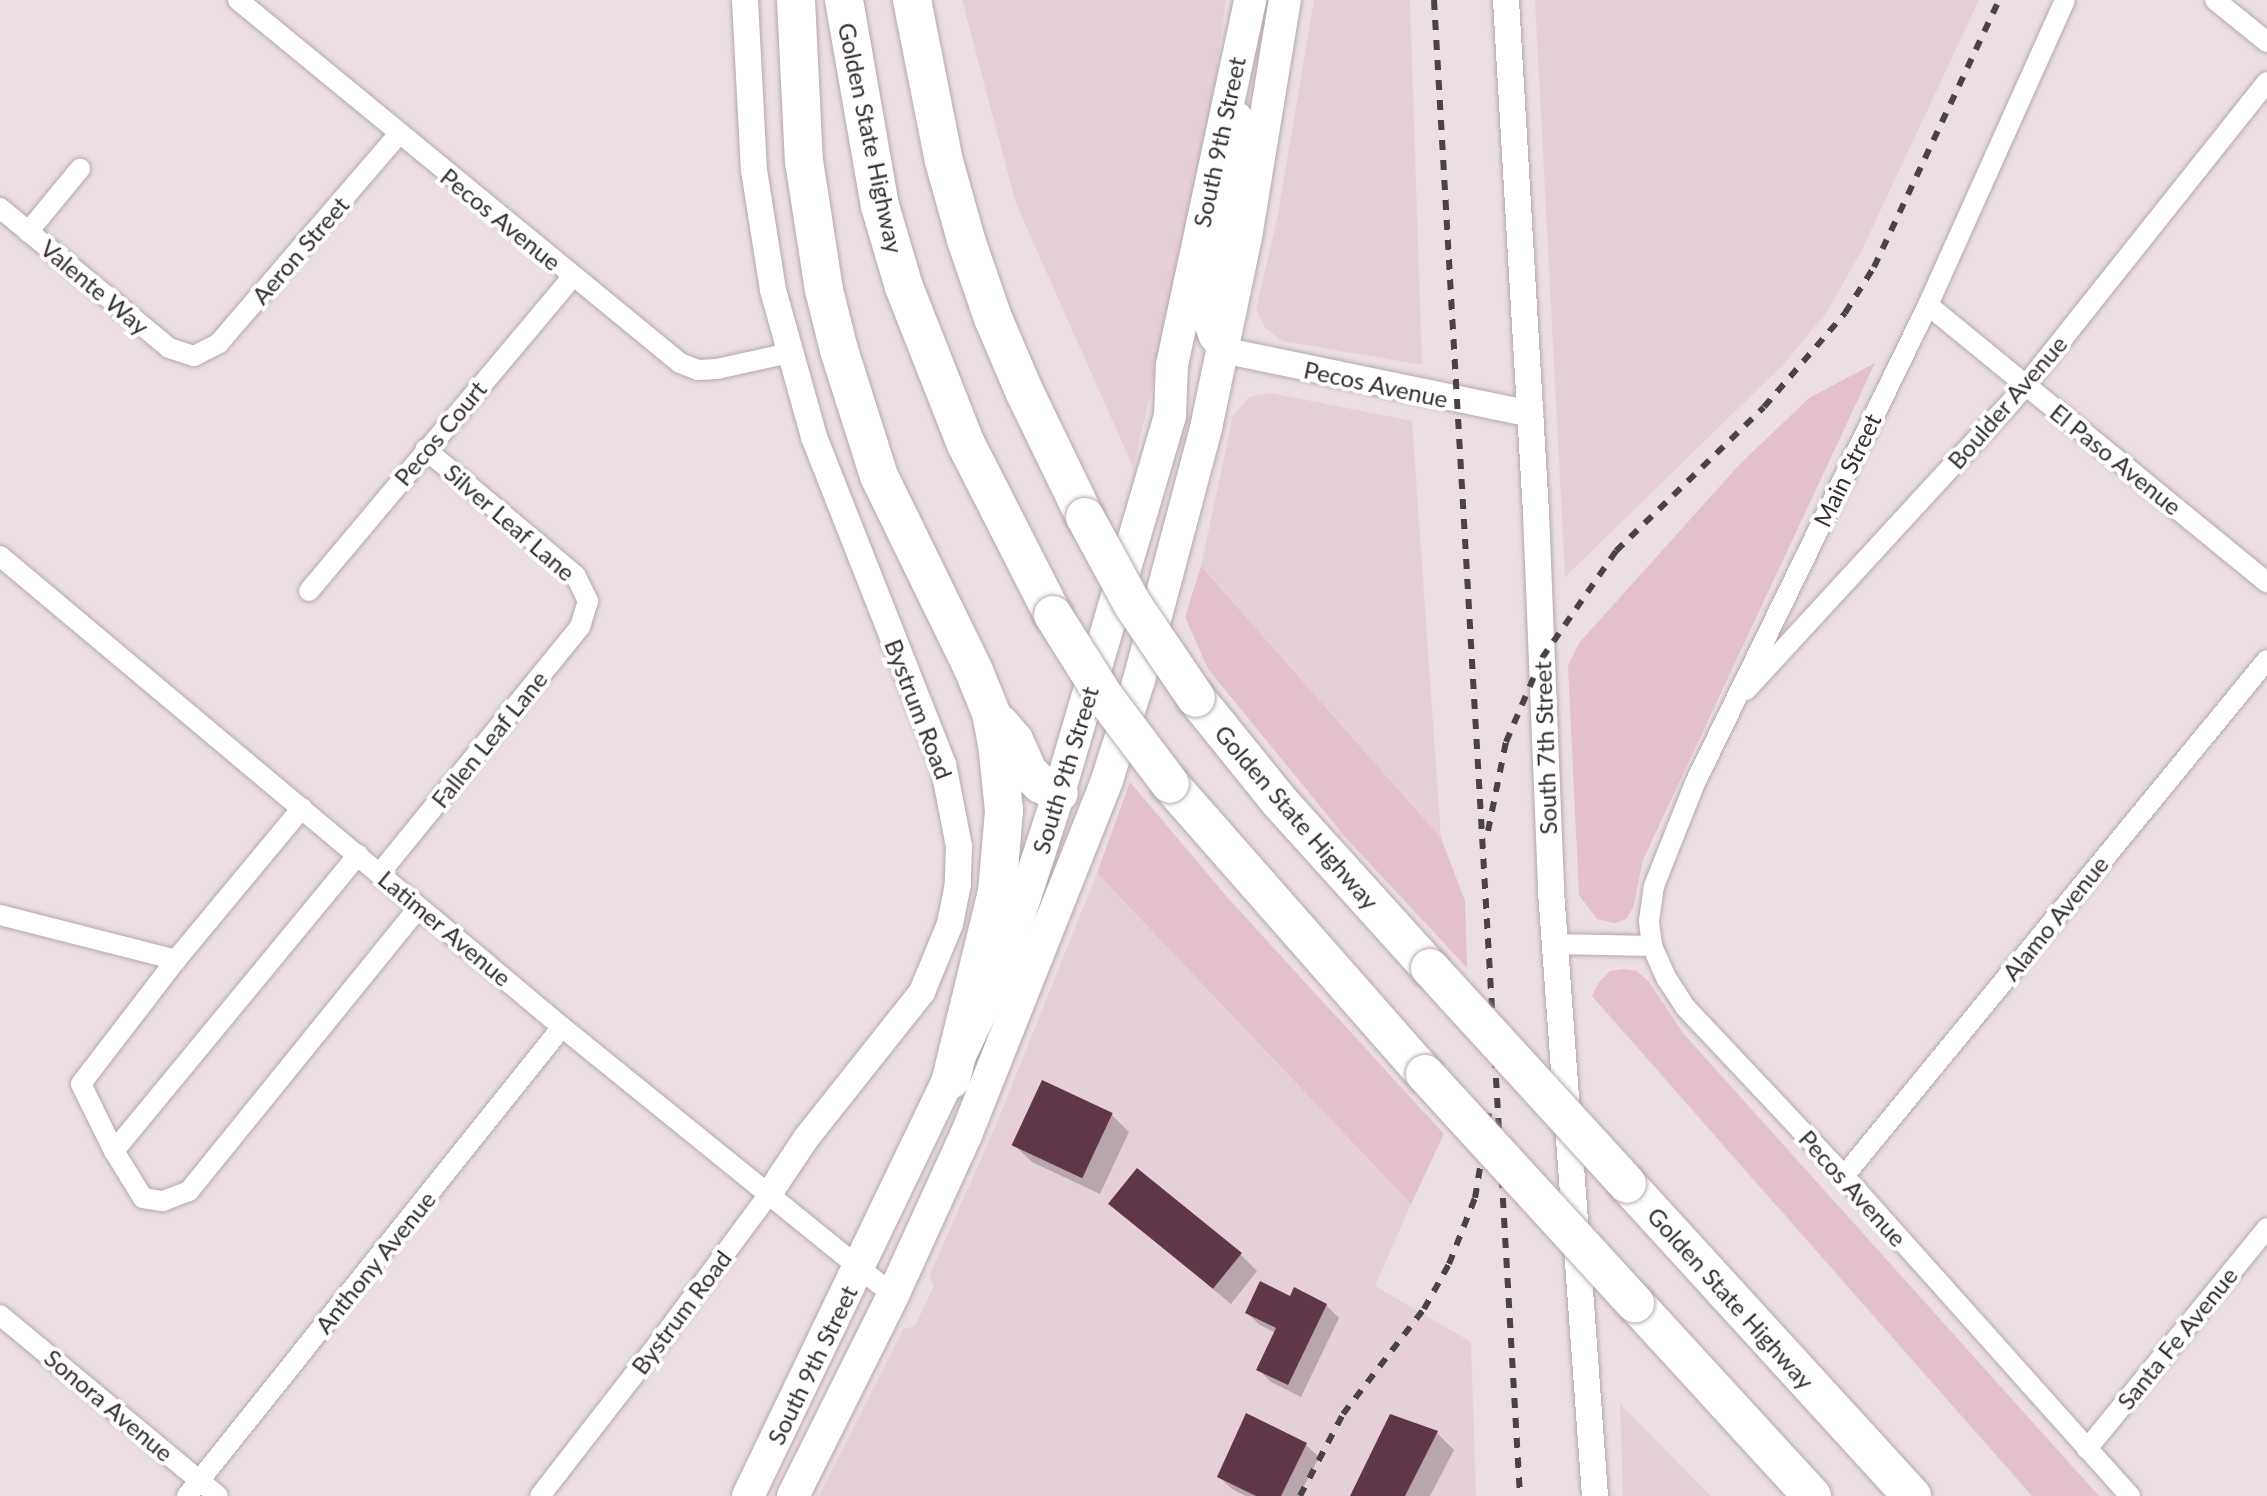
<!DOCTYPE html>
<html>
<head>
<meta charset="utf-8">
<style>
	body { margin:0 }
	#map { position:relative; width:2267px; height:1496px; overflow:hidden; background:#ecdfe3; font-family:Lato,sans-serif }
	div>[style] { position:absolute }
	.built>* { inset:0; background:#e6d0d8 }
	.green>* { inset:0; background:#e2c0cc }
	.shadow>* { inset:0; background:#0003 }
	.building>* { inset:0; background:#603748; transform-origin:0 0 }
	.roads { filter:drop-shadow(0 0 2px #b4a8ac) drop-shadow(0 0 2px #b4a8ac) }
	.minor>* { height:20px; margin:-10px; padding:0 10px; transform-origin:10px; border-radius:10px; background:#fff }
	.tertiary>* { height:26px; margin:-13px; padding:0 13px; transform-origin:13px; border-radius:13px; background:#fff }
	.primary>* { height:32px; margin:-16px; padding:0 16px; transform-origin:16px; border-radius:16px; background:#fff }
	.motorway>* { height:38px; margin:-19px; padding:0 19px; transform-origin:19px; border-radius:19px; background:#fff }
	.rail>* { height:6px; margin-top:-3px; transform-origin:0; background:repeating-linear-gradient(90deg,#494345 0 10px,transparent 0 20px) }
	.bridges { filter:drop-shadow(0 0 2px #b4a8ac) drop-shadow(0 0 2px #b4a8ac) }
	.motorway-bridge>* { height:38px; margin:-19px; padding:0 19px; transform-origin:19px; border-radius:19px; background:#fff }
	span { translate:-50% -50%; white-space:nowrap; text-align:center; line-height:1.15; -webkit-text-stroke:8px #fff; paint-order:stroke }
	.street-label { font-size:24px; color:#332e30 }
</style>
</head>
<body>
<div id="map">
	<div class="built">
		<i style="clip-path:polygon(962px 0,1226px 0,1215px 85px,1171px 309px,1133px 467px,1016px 204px)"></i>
		<i style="clip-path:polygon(1314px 0,1410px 0,1422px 365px,1282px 341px,1265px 328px,1256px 309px,1277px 219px)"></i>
		<i style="clip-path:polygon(1535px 0,1979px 0,1861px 252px,1826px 313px,1785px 363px,1565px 577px)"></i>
		<i style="clip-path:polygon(1271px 393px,1412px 421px,1441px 838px,1201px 566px,1233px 416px,1249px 397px)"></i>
		<i style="clip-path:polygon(1097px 873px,1411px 1204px,1375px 1286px,1471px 1342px,1476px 1496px,819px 1496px,903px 1329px,915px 1326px,934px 1285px,929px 1276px,996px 1125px)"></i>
		<i style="clip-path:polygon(1620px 1404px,1711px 1496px,1623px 1496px)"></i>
	</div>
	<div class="green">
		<i style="clip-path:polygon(1875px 363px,1643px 860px,1633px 908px,1626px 919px,1614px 923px,1597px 919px,1579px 895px,1568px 666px,1579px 643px,1740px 464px,1809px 398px)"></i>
		<i style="clip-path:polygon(1201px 566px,1441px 838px,1465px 901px,1467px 968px,1346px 838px,1208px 669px,1185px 617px)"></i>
		<i style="clip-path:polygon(1130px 782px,1227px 897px,1444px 1134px,1411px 1204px,1097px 873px)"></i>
		<i style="clip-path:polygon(1623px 969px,1637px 971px,1649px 982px,1683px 1033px,2099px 1496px,2032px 1496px,1592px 996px,1599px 982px,1610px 971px)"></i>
	</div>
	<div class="shadow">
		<i style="clip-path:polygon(1112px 1115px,1129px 1132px,1100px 1194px,1032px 1162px,1014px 1145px)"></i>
		<i style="clip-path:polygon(1110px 1204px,1240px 1254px,1257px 1271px,1231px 1304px)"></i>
		<i style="clip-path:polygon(1291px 1299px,1326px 1305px,1339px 1318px,1301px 1397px,1271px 1382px,1258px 1369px,1276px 1333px,1260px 1325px,1247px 1313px)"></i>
		<i style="clip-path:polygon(1437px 1433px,1454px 1450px,1430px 1496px,1352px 1496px)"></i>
		<i style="clip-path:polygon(1306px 1445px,1319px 1457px,1299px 1496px,1246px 1496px,1232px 1489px,1219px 1477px)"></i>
	</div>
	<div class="building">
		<i style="left:1042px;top:1080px;width:78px;height:72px;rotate:25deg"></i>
		<i style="left:1137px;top:1168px;width:135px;height:46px;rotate:39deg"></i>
		<i style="clip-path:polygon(1260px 1281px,1290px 1296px,1294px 1287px,1327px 1304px,1288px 1385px,1256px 1370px,1276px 1328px,1245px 1313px)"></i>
		<i style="clip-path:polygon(1246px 1413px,1307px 1443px,1281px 1496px,1256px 1496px,1217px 1477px)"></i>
		<i style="clip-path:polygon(1390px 1414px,1438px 1431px,1405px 1496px,1350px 1496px)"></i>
	</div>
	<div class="roads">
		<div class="minor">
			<i style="left:238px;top:0;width:572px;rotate:39.4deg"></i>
			<i style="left:680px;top:363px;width:19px;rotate:21deg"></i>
			<i style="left:698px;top:370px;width:19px;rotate:-3deg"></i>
			<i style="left:717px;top:369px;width:74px;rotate:-12.5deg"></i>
			<i style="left:2215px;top:0;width:67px;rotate:38.9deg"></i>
			<i style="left:0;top:208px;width:219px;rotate:39.6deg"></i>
			<i style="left:169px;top:348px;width:26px;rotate:18deg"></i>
			<i style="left:194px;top:356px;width:28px;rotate:-27deg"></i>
			<i style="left:219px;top:343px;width:276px;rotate:-49.3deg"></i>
			<i style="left:28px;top:232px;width:82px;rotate:-50.5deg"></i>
			<i style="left:1928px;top:305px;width:438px;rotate:39.3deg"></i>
			<i style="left:0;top:556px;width:733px;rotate:39.97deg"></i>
			<i style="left:562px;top:1027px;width:426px;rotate:39deg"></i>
			<i style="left:309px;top:591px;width:409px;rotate:-50deg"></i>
			<i style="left:1746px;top:690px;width:414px;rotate:-47.4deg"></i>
			<i style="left:2026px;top:385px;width:387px;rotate:-51.5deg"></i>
			<i style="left:302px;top:808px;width:197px;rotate:129.7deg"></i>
			<i style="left:176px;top:960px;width:156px;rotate:127.5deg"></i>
			<i style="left:81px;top:1084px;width:75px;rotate:63.8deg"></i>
			<i style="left:114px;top:1151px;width:55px;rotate:58.3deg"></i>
			<i style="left:143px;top:1198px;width:20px;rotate:9deg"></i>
			<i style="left:163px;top:1201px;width:28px;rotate:-21deg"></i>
			<i style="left:189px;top:1191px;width:365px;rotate:-51deg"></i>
			<i style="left:380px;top:873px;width:317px;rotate:-50.9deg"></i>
			<i style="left:580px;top:627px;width:27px;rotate:-73deg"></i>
			<i style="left:588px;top:601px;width:28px;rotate:-116deg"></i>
			<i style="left:576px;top:576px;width:197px;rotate:-139.9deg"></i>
			<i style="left:0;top:915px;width:182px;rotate:14.3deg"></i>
			<i style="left:1555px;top:944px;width:97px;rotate:1.2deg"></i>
			<i style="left:1652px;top:946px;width:36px;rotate:66deg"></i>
			<i style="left:1667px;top:979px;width:33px;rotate:57deg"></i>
			<i style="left:1685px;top:1007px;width:232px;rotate:46.7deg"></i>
			<i style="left:1844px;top:1176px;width:429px;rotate:48.2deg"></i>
			<i style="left:1652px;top:946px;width:25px;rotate:-97deg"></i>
			<i style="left:1649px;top:921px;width:35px;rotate:-82deg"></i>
			<i style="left:1654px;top:886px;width:111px;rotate:-68.3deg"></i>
			<i style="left:1695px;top:783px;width:532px;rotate:-64.01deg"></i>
			<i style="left:1928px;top:305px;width:334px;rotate:-65.8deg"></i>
			<i style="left:114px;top:1151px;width:384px;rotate:-50.5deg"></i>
			<i style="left:1844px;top:1176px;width:667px;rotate:-50.66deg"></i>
			<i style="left:0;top:1315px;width:283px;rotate:39.7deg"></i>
			<i style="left:2087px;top:1449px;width:285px;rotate:-50.8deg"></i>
			<i style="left:187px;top:1496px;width:600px;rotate:-51.36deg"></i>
			<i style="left:540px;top:1496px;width:192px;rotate:-52.2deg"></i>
			<i style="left:658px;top:1344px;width:187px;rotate:-53.5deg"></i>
		</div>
		<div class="tertiary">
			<i style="left:745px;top:0;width:170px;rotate:87deg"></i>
			<i style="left:754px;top:170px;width:121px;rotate:81deg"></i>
			<i style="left:773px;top:290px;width:153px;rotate:74.4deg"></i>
			<i style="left:814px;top:437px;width:352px;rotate:68.5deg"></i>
			<i style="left:943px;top:764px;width:84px;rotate:79deg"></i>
			<i style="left:959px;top:846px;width:38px;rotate:92deg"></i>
			<i style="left:958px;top:884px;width:41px;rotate:101.3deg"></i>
			<i style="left:950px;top:924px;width:74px;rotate:112.4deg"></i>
			<i style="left:922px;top:992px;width:185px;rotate:128.4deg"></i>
			<i style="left:807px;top:1137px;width:69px;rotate:123.7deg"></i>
			<i style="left:1506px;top:0;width:514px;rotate:86.65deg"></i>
			<i style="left:1536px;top:513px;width:378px;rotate:87.7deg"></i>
			<i style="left:1551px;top:891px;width:607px;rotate:85.84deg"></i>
			<i style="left:1239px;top:116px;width:63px;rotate:93.6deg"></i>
			<i style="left:1235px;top:179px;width:147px;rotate:101deg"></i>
			<i style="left:1207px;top:323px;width:15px;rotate:70deg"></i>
			<i style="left:1212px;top:337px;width:16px;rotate:52deg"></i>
			<i style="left:1222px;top:350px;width:315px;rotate:11.7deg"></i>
		</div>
		<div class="primary">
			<i style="left:748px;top:1496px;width:586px;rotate:-64.31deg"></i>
			<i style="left:1002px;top:968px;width:184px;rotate:-72deg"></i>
			<i style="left:1059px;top:793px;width:393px;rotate:-73.6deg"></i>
			<i style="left:1170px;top:416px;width:51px;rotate:-87.8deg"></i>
			<i style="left:1172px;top:365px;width:373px;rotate:-77.9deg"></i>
			<i style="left:793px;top:1496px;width:225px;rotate:-63.5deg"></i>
			<i style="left:893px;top:1295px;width:176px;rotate:-65.5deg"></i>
			<i style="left:966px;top:1135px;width:382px;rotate:-68.3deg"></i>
			<i style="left:1107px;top:780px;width:105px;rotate:-72.3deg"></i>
			<i style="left:1139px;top:680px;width:261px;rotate:-75.1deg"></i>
			<i style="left:1206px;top:428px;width:195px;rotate:-78.2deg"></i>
			<i style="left:1246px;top:237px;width:240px;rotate:-80.7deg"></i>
		</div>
		<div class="motorway">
			<i style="left:796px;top:0;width:161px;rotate:87.2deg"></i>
			<i style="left:804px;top:161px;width:131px;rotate:81.2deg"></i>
			<i style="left:824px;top:290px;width:62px;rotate:76deg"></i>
			<i style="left:839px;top:350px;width:132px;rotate:72.4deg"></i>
			<i style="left:879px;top:476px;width:217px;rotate:64deg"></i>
			<i style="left:974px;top:671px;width:45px;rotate:68deg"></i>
			<i style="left:991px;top:713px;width:31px;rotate:79deg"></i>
			<i style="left:997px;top:743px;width:68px;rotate:84.1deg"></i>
			<i style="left:1004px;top:811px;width:81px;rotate:94.9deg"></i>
			<i style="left:997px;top:892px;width:193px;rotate:103.8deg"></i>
			<i style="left:844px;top:0;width:209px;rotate:80.1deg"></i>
			<i style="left:880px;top:206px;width:84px;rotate:73.5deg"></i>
			<i style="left:904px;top:287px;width:169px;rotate:68.5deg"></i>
			<i style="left:966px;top:444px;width:192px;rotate:63deg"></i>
			<i style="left:912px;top:0;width:164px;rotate:78.8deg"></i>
			<i style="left:944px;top:161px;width:82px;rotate:74.4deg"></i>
			<i style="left:966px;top:240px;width:83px;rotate:70.9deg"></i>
			<i style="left:993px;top:318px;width:82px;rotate:66.9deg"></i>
			<i style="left:1025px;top:393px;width:138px;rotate:64.2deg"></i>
			<i style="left:1196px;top:698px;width:132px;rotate:51.1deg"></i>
			<i style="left:1279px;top:801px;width:225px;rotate:47.9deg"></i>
			<i style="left:1000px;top:724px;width:21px;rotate:49deg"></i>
			<i style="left:1014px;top:740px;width:35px;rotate:66deg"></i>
			<i style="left:1028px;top:772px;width:18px;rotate:43deg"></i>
			<i style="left:1041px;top:784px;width:20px;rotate:27deg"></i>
			<i style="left:1170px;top:784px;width:386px;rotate:48.7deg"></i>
			<i style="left:1627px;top:1184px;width:423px;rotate:47.6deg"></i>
			<i style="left:1635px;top:1303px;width:262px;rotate:47.5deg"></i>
		</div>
	</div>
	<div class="rail">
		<i style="left:1434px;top:0;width:1498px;rotate:86.71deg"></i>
		<i style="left:1488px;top:831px;width:91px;rotate:-78.6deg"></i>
		<i style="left:1506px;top:742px;width:91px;rotate:-66.8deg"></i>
		<i style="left:1542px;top:658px;width:130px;rotate:-55.3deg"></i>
		<i style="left:1616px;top:551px;width:206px;rotate:-44.2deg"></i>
		<i style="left:1764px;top:407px;width:124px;rotate:-49.2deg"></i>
		<i style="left:1845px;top:313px;width:54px;rotate:-57.8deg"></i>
		<i style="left:1874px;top:267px;width:295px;rotate:-64.9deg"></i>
		<i style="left:1300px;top:1496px;width:93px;rotate:-62.3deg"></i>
		<i style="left:1343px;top:1414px;width:133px;rotate:-52.4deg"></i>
		<i style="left:1424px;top:1309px;width:51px;rotate:-60.9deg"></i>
		<i style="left:1449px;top:1264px;width:71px;rotate:-68.5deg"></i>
		<i style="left:1475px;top:1198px;width:86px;rotate:-80.6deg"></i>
	</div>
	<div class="bridges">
		<div class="motorway-bridge">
			<i style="left:1085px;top:517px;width:100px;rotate:61.4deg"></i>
			<i style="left:1133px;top:605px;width:112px;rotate:55.9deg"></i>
			<i style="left:1053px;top:615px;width:99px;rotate:57.8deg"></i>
			<i style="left:1106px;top:699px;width:106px;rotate:53deg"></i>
			<i style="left:1430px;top:968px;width:292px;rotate:47.6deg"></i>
			<i style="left:1425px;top:1074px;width:311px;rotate:47.5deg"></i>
		</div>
	</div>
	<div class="street-label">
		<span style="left:871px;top:138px;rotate:78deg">Golden State Highway</span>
		<span style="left:1219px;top:142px;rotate:-78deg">South 9th Street</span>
		<span style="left:501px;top:219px;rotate:39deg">Pecos Avenue</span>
		<span style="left:300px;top:250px;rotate:-49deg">Aeron Street</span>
		<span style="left:95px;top:287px;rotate:40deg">Valente Way</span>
		<span style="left:1376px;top:384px;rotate:12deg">Pecos Avenue</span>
		<span style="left:2007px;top:402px;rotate:-49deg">Boulder Avenue</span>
		<span style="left:440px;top:433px;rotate:-50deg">Pecos Court</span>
		<span style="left:2116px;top:459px;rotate:39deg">El Paso Avenue</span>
		<span style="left:1847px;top:470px;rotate:-64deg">Main Street</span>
		<span style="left:510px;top:522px;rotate:41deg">Silver Leaf Lane</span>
		<span style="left:919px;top:709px;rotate:69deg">Bystrum Road</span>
		<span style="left:489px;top:739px;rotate:-51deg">Fallen Leaf Lane</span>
		<span style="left:1545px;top:748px;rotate:-92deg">South 7th Street</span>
		<span style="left:1065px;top:770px;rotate:-73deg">South 9th Street</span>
		<span style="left:1297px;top:817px;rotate:49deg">Golden State Highway</span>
		<span style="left:2055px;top:918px;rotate:-51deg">Alamo Avenue</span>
		<span style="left:445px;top:928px;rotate:40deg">Latimer Avenue</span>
		<span style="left:1853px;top:1188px;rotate:48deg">Pecos Avenue</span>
		<span style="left:375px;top:1262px;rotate:-51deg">Anthony Avenue</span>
		<span style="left:1731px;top:1298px;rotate:48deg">Golden State Highway</span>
		<span style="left:681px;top:1312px;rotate:-53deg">Bystrum Road</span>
		<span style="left:2177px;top:1338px;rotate:-51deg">Santa Fe Avenue</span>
		<span style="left:812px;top:1365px;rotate:-64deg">South 9th Street</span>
		<span style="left:109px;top:1405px;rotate:40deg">Sonora Avenue</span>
	</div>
</div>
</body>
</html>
